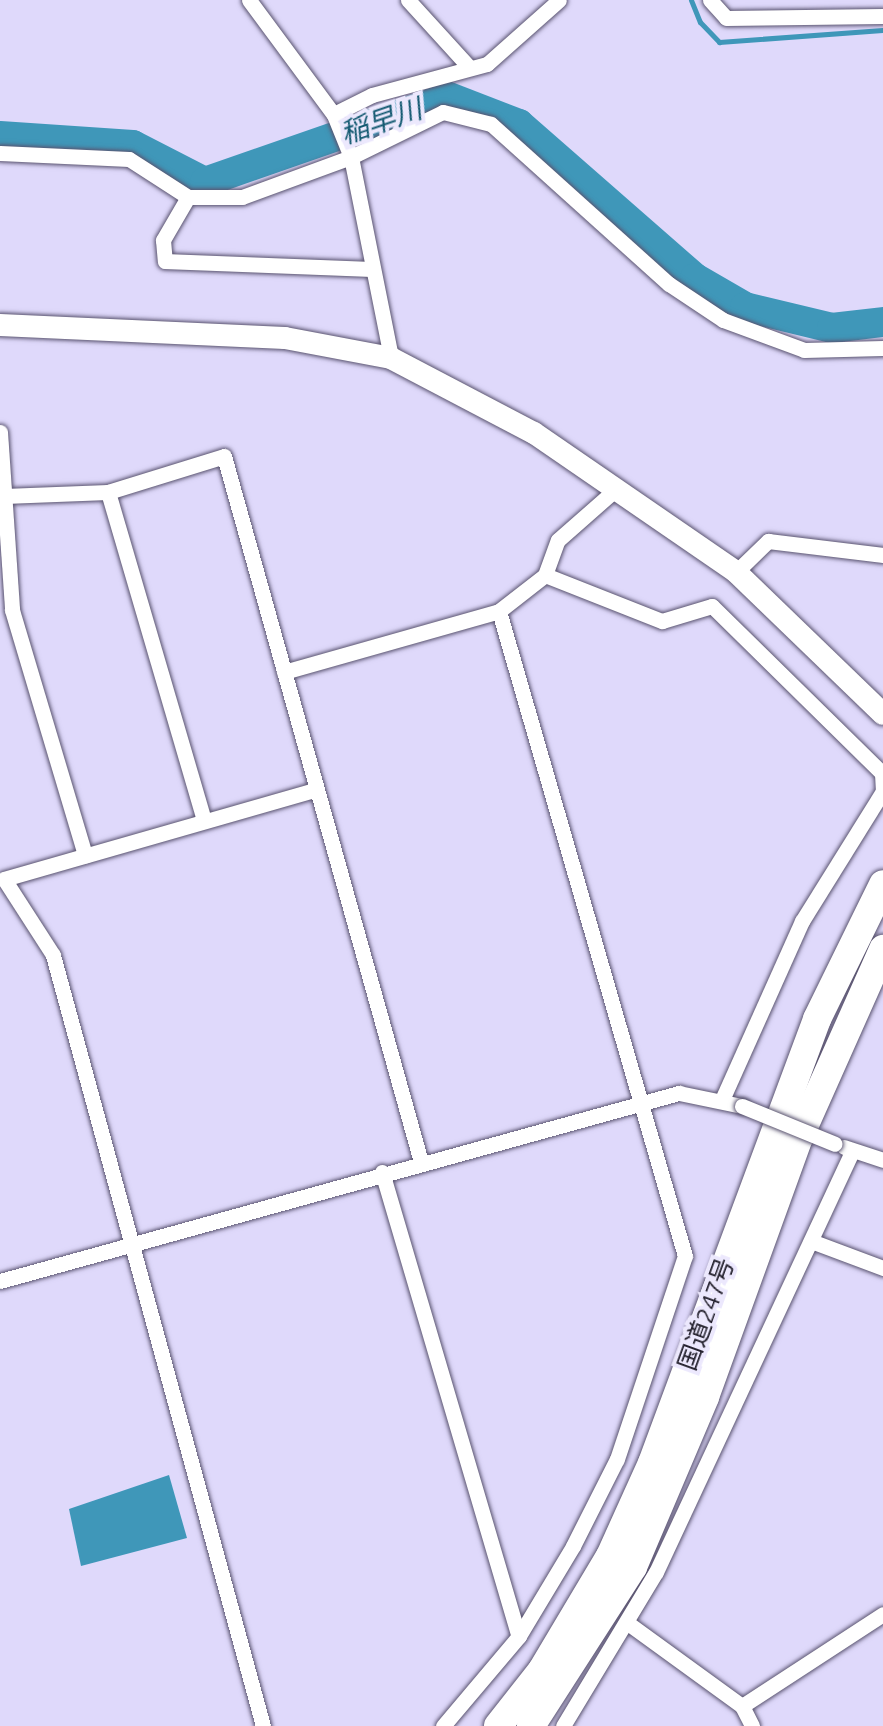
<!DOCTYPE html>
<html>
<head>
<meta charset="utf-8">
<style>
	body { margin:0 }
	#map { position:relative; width:883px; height:1726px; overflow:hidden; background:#dfd9fb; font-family:Ubuntu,"Noto Sans JP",sans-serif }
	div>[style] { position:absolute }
	.water>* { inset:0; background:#3f97b9 }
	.stream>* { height:5px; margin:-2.5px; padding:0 2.5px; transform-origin:2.5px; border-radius:2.5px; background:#3f97b9 }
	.river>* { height:30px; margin:-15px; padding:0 15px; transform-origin:15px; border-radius:15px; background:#3f97b9 }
	.roads { filter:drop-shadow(0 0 2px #59536f) drop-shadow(0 0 2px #59536f) }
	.street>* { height:15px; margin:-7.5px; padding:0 7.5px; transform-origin:7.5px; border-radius:7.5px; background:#fff }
	.secondary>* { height:22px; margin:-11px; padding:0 11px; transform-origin:11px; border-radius:11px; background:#fff }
	.highway>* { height:28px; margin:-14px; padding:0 14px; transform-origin:14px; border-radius:14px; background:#fff }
	.bridges { filter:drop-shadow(0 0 2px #59536f) drop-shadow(0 0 2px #59536f) }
	.street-bridge>* { height:15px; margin:-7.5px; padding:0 7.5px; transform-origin:7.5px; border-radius:7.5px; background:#fff }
	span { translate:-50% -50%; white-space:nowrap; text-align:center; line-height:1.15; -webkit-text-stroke:8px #ece8fd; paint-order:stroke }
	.street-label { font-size:25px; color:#221f2b }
	.water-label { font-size:28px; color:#135971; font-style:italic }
</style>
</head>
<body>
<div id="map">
	<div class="water">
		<i style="clip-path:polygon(169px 1475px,187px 1538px,81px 1566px,69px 1509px)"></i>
	</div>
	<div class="stream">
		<i style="left:691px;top:0;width:24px;rotate:68deg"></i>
		<i style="left:700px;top:22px;width:28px;rotate:46deg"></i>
		<i style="left:719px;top:42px;width:164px;rotate:-4.2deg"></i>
	</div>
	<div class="river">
		<i style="left:0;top:136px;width:133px;rotate:3.9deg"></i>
		<i style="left:133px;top:145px;width:81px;rotate:27.2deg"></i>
		<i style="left:205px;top:182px;width:258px;rotate:-19.2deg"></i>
		<i style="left:449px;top:97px;width:75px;rotate:21.1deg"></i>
		<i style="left:519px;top:124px;width:234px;rotate:41.2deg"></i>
		<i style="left:695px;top:278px;width:58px;rotate:30.1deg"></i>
		<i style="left:745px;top:307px;width:89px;rotate:13.6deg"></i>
		<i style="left:832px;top:328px;width:51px;rotate:-6.7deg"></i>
	</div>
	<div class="roads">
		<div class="street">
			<i style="left:249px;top:0;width:143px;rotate:53.5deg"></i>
			<i style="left:334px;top:115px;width:45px;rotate:68deg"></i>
			<i style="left:351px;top:157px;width:205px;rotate:78.7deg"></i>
			<i style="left:408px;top:0;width:91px;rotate:47.7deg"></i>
			<i style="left:710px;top:0;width:24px;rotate:48deg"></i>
			<i style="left:726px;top:18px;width:157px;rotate:-0.7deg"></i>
			<i style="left:334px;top:114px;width:42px;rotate:-26.6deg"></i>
			<i style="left:372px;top:95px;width:119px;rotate:-15.1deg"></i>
			<i style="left:487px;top:64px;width:96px;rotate:-41.6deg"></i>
			<i style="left:0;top:153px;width:129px;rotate:2.7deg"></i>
			<i style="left:129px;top:159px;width:70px;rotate:32.8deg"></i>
			<i style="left:188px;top:197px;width:54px"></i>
			<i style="left:242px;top:197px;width:116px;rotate:-20.2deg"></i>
			<i style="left:351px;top:157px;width:102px;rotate:-26.1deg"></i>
			<i style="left:443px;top:112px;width:49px;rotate:14deg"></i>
			<i style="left:491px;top:124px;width:239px;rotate:42deg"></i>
			<i style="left:669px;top:284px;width:65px;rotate:33.7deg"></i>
			<i style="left:723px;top:320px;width:86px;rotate:20.3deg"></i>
			<i style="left:804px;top:350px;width:79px;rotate:-1.5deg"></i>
			<i style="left:188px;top:197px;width:50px;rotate:120.2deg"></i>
			<i style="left:163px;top:240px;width:21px;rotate:85deg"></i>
			<i style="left:165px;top:261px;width:206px;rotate:2.2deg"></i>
			<i style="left:0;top:432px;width:178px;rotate:86.1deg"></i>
			<i style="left:12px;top:610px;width:256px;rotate:73.4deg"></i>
			<i style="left:108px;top:492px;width:342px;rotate:73.7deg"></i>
			<i style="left:4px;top:496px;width:104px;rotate:-2.2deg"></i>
			<i style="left:108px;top:492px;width:121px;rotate:-17.2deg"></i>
			<i style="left:224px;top:456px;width:733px;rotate:74.41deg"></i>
			<i style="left:736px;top:572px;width:45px;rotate:-44.1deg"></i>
			<i style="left:768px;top:541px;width:116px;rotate:6.9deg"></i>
			<i style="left:545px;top:575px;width:126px;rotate:21.5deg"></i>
			<i style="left:662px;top:621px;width:52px;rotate:-16.7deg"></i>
			<i style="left:712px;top:606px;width:238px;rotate:44.5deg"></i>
			<i style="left:882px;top:773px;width:18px;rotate:87deg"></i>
			<i style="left:883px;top:791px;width:153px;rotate:121.9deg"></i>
			<i style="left:802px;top:921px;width:194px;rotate:114.1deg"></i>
			<i style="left:284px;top:672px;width:223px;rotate:-15.8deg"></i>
			<i style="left:499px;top:611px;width:58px;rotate:-38deg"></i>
			<i style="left:545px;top:575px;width:37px;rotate:-70deg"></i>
			<i style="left:558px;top:540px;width:77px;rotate:-41.3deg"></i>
			<i style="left:844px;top:1147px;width:41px;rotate:18.4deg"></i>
			<i style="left:382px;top:1172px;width:484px;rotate:73.6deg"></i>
			<i style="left:811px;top:1241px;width:77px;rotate:20.6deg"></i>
			<i style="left:0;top:1281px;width:705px;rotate:-15.48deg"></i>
			<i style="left:679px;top:1093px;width:64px;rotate:11.7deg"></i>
			<i style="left:629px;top:1624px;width:140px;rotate:36deg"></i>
			<i style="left:742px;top:1706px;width:168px;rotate:-33.1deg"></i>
			<i style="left:742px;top:1706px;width:22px;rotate:63deg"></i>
			<i style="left:263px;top:1726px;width:799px;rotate:-105.24deg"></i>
			<i style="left:53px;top:955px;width:90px;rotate:-122.8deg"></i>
			<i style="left:4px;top:879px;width:323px;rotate:-16deg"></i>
			<i style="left:443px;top:1726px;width:118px;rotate:-49.8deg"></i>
			<i style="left:519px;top:1636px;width:105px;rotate:-59deg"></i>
			<i style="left:573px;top:1546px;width:97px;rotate:-63.2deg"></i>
			<i style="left:617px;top:1459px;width:214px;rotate:-71.5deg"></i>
			<i style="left:685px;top:1256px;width:671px;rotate:-106.09deg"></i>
			<i style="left:563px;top:1726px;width:180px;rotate:-58.9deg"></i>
			<i style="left:656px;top:1572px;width:464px;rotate:-65deg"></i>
		</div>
		<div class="secondary">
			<i style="left:0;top:325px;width:285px;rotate:2.6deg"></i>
			<i style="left:285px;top:338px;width:108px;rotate:10.7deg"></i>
			<i style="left:391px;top:358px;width:161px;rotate:27.7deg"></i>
			<i style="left:534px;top:433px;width:245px;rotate:34.5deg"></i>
			<i style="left:736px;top:572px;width:204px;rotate:44deg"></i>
		</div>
		<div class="highway">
			<i style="left:498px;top:1726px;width:71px;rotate:-51.8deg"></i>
			<i style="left:542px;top:1670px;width:133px;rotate:-59.2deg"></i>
			<i style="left:610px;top:1556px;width:102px;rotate:-65.7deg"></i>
			<i style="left:652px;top:1463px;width:474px;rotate:-69.6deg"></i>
			<i style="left:817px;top:1019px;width:150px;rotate:-63.9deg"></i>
			<i style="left:531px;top:1726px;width:189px;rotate:-57.3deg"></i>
			<i style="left:633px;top:1567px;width:185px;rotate:-67deg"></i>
			<i style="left:705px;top:1397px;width:276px;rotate:-70.1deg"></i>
			<i style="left:799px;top:1138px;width:207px;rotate:-66deg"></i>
		</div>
	</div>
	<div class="bridges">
		<div class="street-bridge">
			<i style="left:742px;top:1106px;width:100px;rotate:22.2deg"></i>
		</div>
	</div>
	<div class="street-label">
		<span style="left:706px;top:1314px;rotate:-70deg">国道247号</span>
	</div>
	<div class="water-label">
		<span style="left:381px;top:121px;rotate:-19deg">稲早川</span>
	</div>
</div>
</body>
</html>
